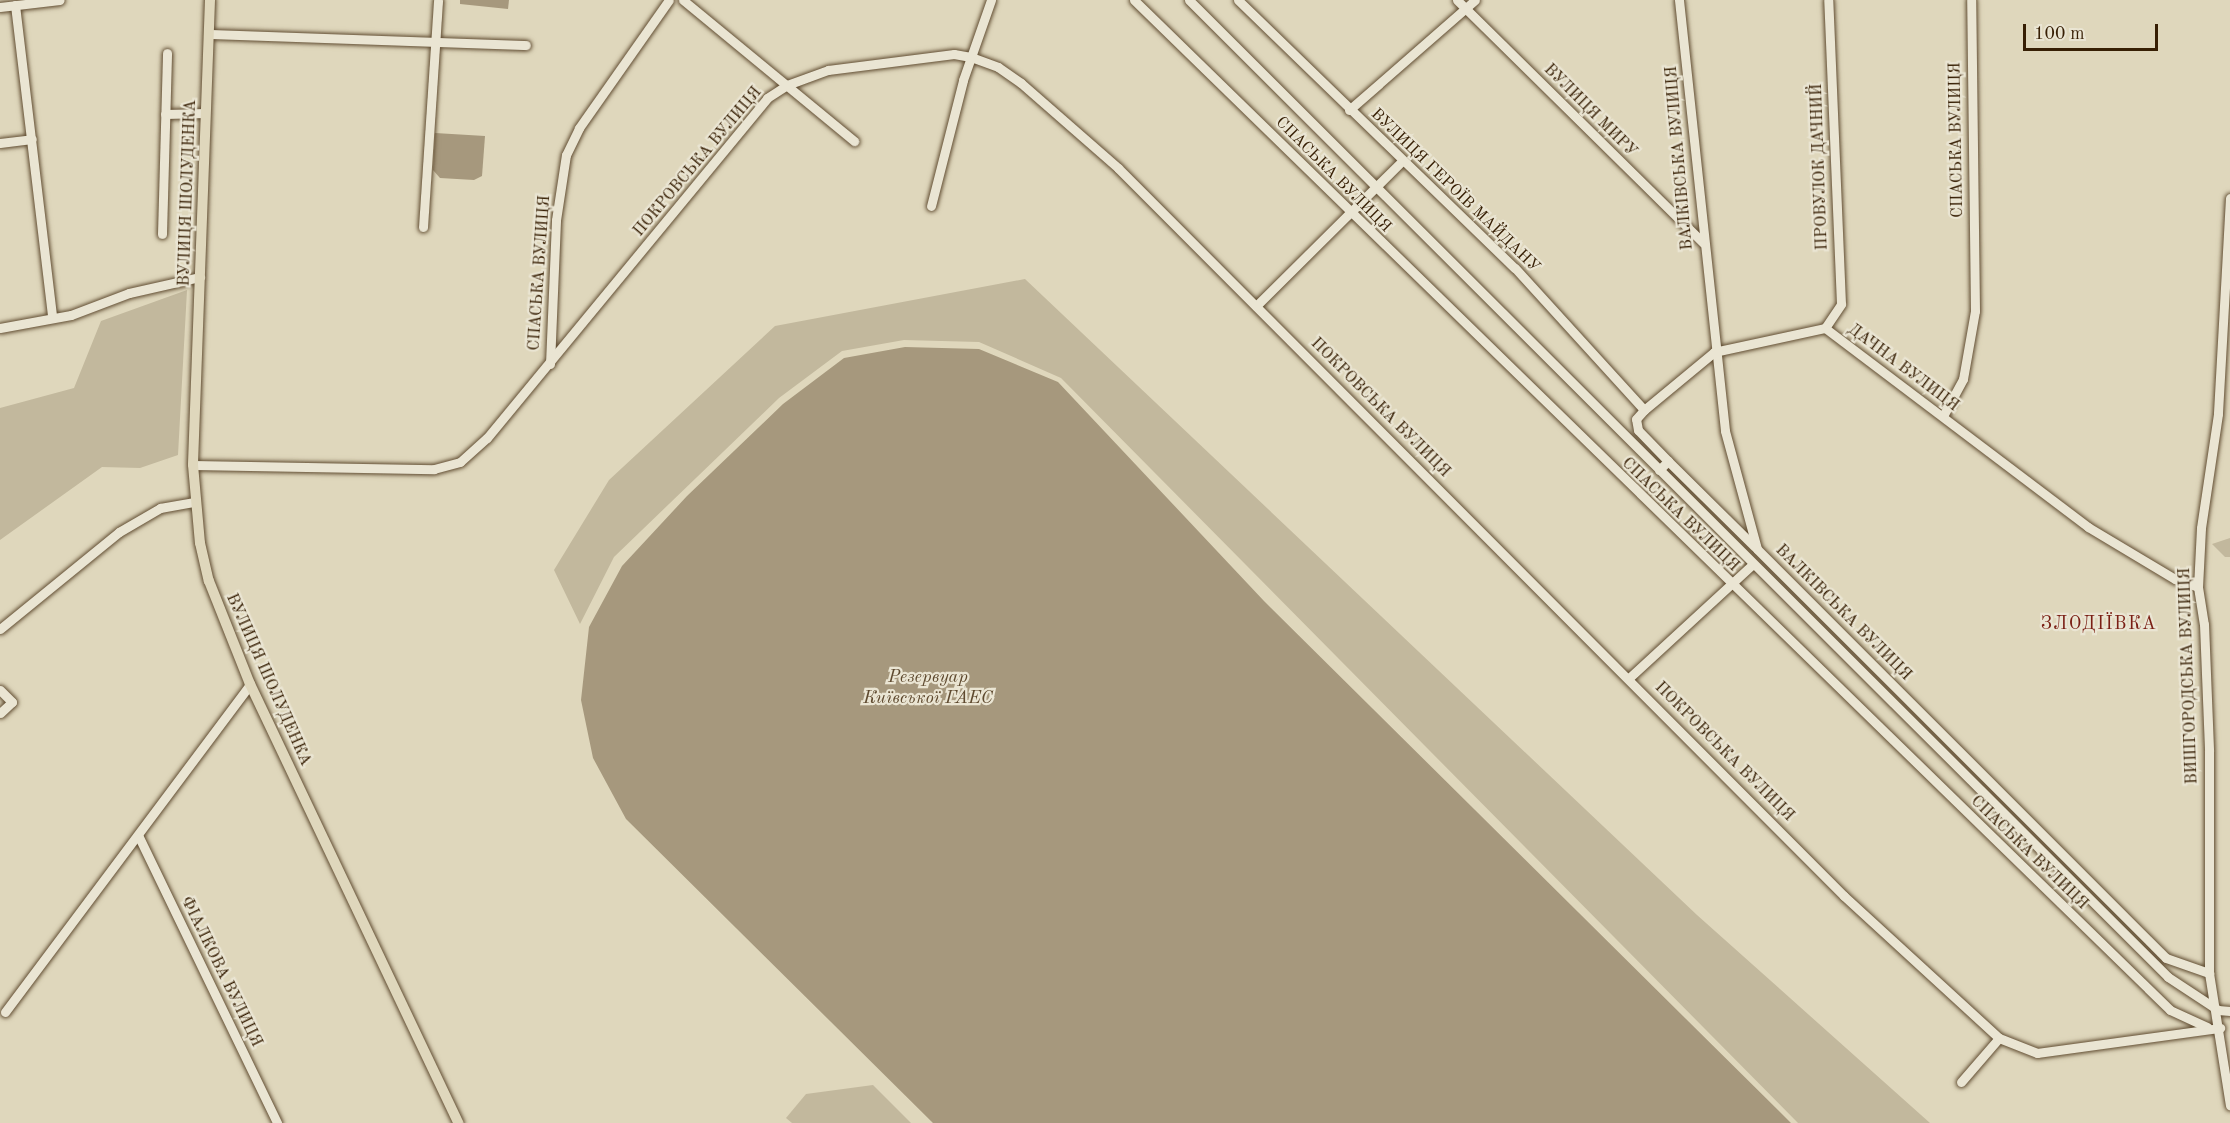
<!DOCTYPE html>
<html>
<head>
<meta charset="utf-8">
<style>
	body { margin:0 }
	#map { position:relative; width:2230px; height:1123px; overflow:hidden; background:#dfd7bc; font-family:"Old Standard TT",serif }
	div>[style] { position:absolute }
	.green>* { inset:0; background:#c2b89d }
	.water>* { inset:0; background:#a6987d }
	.roads { filter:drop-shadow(0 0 2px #614d32) drop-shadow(0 0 2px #614d32) }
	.minor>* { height:9px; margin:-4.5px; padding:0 4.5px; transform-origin:4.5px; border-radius:4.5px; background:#eae5d3 }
	.major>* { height:10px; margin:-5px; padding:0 5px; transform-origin:5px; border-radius:5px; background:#dfd7bc }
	span { translate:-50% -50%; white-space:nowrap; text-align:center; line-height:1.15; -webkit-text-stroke:4.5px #eae5d3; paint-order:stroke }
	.street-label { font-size:16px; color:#371f04 }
	.neighbourhood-label { font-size:18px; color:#7a1f14; letter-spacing:1.5px }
	.water-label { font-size:18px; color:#5e492e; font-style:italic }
	.scale { position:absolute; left:2023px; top:24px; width:135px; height:27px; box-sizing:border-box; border:3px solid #371f04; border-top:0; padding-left:8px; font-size:18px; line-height:21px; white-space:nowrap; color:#371f04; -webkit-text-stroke:4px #eae5d3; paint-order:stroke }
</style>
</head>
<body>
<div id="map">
	<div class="green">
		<i style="clip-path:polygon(1025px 279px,1697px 915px,1930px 1123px,1798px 1123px,1061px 378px,979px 342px,904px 340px,842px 351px,779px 398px,614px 557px,580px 624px,554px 570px,609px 480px,775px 326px)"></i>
		<i style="clip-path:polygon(187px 290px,178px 455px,140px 468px,102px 467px,0 540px,0 408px,74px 388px,101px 321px)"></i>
		<i style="clip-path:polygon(2230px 538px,2230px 557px,2225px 557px,2212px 544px)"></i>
		<i style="clip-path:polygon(873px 1085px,911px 1123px,792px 1123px,786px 1118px,806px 1094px)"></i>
	</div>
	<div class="water">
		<i style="clip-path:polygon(460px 0,509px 0,508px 9px,460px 4px)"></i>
		<i style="clip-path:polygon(435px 133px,485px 136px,482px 176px,474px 180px,440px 178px,433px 170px)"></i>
		<i style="clip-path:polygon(905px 347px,979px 349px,1058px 382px,1264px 601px,1791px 1123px,933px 1123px,626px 819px,593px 758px,581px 700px,589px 627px,622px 566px,687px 496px,783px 404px,844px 358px)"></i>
	</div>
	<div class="roads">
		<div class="minor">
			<i style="left:683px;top:0;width:222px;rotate:39.5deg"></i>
			<i style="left:1134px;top:0;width:1447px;rotate:44.27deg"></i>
			<i style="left:2170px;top:1010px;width:41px;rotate:24.7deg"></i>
			<i style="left:1189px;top:0;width:1383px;rotate:44.94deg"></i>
			<i style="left:2168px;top:977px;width:60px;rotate:33.4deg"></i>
			<i style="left:2218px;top:1010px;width:12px;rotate:5deg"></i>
			<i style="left:1238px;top:0;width:385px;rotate:44.1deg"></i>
			<i style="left:1515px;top:268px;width:192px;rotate:47.7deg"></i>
			<i style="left:1457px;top:0;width:346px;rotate:44.6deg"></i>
			<i style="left:1679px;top:0;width:433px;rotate:83.9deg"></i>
			<i style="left:1725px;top:431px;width:122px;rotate:74.8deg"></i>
			<i style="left:1757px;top:549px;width:578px;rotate:45deg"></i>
			<i style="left:2166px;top:958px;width:46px;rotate:19.2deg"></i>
			<i style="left:15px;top:5px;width:314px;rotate:83.2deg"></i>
			<i style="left:0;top:7px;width:60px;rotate:-6.7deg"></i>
			<i style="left:208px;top:34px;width:318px;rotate:2deg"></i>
			<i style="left:1349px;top:110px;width:167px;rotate:-41.1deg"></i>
			<i style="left:165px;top:114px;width:40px;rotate:-1.4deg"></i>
			<i style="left:0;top:143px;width:32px;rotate:-7deg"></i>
			<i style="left:2230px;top:198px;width:216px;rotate:93.2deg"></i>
			<i style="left:2218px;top:414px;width:115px;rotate:98.5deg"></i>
			<i style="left:2201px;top:528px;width:59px;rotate:92.9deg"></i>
			<i style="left:2198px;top:587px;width:37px;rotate:81deg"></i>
			<i style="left:2204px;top:624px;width:127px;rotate:87.7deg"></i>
			<i style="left:2209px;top:751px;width:222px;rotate:90deg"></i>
			<i style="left:2209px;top:973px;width:134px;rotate:81deg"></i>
			<i style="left:931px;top:206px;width:130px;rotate:-75.7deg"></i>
			<i style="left:963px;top:80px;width:85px;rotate:-70.7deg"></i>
			<i style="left:423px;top:227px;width:227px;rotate:-86.2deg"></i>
			<i style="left:162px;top:234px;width:181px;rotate:-88.4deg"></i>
			<i style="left:1256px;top:306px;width:206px;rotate:-44.8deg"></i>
			<i style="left:0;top:328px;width:72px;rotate:-10.4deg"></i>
			<i style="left:71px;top:315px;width:62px;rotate:-20.8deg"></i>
			<i style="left:129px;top:293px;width:73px;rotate:-12.7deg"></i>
			<i style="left:1825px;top:328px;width:29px;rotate:-56deg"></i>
			<i style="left:1841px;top:304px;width:304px;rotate:-92.4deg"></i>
			<i style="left:550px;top:364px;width:144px;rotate:-87.6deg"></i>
			<i style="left:556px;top:220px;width:66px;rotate:-81.3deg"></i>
			<i style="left:566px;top:155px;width:30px;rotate:-64deg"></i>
			<i style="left:579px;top:128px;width:156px;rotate:-54.9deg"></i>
			<i style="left:1943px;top:416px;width:42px;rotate:-61.6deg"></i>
			<i style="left:1963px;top:379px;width:69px;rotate:-80deg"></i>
			<i style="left:1975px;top:311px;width:311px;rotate:-90.7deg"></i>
			<i style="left:1668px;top:461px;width:122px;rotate:44.7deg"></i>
			<i style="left:193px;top:465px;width:241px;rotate:1deg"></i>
			<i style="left:434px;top:469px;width:27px;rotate:-15deg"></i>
			<i style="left:460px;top:462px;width:36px;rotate:-42deg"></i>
			<i style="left:487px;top:438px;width:440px;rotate:-50.5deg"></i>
			<i style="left:767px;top:98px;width:24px;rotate:-33deg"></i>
			<i style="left:787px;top:85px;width:44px;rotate:-20.1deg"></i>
			<i style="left:828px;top:70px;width:127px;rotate:-7.2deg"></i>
			<i style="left:954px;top:54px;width:17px;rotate:10deg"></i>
			<i style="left:971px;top:57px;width:29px;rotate:20deg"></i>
			<i style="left:998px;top:67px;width:28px;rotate:35deg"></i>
			<i style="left:1021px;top:83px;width:129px;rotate:41.2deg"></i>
			<i style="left:1118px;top:168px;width:1028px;rotate:45.08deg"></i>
			<i style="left:1844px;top:896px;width:210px;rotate:42.5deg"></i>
			<i style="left:1999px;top:1038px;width:41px;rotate:21.5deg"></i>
			<i style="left:2037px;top:1053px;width:185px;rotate:-7.8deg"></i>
			<i style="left:1659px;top:470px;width:13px;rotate:-45deg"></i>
			<i style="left:1668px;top:461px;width:43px;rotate:-134.1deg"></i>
			<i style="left:1638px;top:430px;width:11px;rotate:-100deg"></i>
			<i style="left:1636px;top:419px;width:12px;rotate:-48deg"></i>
			<i style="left:1644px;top:410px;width:91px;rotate:-39.6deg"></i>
			<i style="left:1714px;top:352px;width:114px;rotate:-12.2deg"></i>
			<i style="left:1825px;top:328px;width:330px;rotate:37.1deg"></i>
			<i style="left:2088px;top:527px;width:101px;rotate:30.9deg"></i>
			<i style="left:2175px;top:579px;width:24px;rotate:19deg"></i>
			<i style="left:0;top:629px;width:154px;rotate:-39.2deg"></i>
			<i style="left:119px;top:532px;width:48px;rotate:-30.3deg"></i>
			<i style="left:160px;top:508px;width:35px;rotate:-10deg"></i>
			<i style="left:1629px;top:678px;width:168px;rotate:-42.6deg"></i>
			<i style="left:0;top:690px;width:17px;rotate:45deg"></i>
			<i style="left:12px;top:702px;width:16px;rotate:137deg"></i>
			<i style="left:138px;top:835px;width:320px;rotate:64.2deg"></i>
			<i style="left:5px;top:1012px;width:409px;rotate:-53.2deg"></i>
			<i style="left:1961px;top:1082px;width:58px;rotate:-49.2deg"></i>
		</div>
		<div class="major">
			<i style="left:210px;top:0;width:465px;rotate:92.1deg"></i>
			<i style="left:193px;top:465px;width:78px;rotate:84.9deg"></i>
			<i style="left:200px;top:543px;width:39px;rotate:77deg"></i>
			<i style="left:209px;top:581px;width:111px;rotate:68.3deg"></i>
			<i style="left:250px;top:684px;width:486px;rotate:64.6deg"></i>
		</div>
	</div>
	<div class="street-label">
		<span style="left:1590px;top:111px;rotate:45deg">ВУЛИЦЯ МИРУ</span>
		<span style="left:1957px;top:140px;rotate:-91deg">СПАСЬКА ВУЛИЦЯ</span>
		<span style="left:1680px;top:158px;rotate:-95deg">ВАЛКІВСЬКА ВУЛИЦЯ</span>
		<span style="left:698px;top:162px;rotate:-50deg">ПОКРОВСЬКА ВУЛИЦЯ</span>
		<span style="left:1820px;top:167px;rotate:-92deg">ПРОВУЛОК ДАЧНИЙ</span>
		<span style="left:1333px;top:175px;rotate:45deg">СПАСЬКА ВУЛИЦЯ</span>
		<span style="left:1455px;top:191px;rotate:44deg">ВУЛИЦЯ ГЕРОЇВ МАЙДАНУ</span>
		<span style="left:188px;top:193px;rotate:-88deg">ВУЛИЦЯ ШОЛУДЕНКА</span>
		<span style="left:540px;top:273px;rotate:-86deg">СПАСЬКА ВУЛИЦЯ</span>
		<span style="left:1903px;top:368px;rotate:37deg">ДАЧНА ВУЛИЦЯ</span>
		<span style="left:1380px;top:408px;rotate:45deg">ПОКРОВСЬКА ВУЛИЦЯ</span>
		<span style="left:1680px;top:515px;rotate:44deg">СПАСЬКА ВУЛИЦЯ</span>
		<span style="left:1843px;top:613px;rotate:45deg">ВАЛКІВСЬКА ВУЛИЦЯ</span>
		<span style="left:2189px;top:676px;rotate:-92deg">ВИШГОРОДСЬКА ВУЛИЦЯ</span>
		<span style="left:268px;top:680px;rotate:66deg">ВУЛИЦЯ ШОЛУДЕНКА</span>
		<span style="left:1724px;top:752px;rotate:45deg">ПОКРОВСЬКА ВУЛИЦЯ</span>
		<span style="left:2029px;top:853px;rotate:44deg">СПАСЬКА ВУЛИЦЯ</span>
		<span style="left:221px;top:972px;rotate:64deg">ФІАЛКОВА ВУЛИЦЯ</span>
	</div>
	<div class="neighbourhood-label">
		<span style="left:2099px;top:624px">ЗЛОДІЇВКА</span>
	</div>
	<div class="water-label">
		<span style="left:928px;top:688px">Резервуар<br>Київської ГАЕС</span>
	</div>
	<div class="scale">100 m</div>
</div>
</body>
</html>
